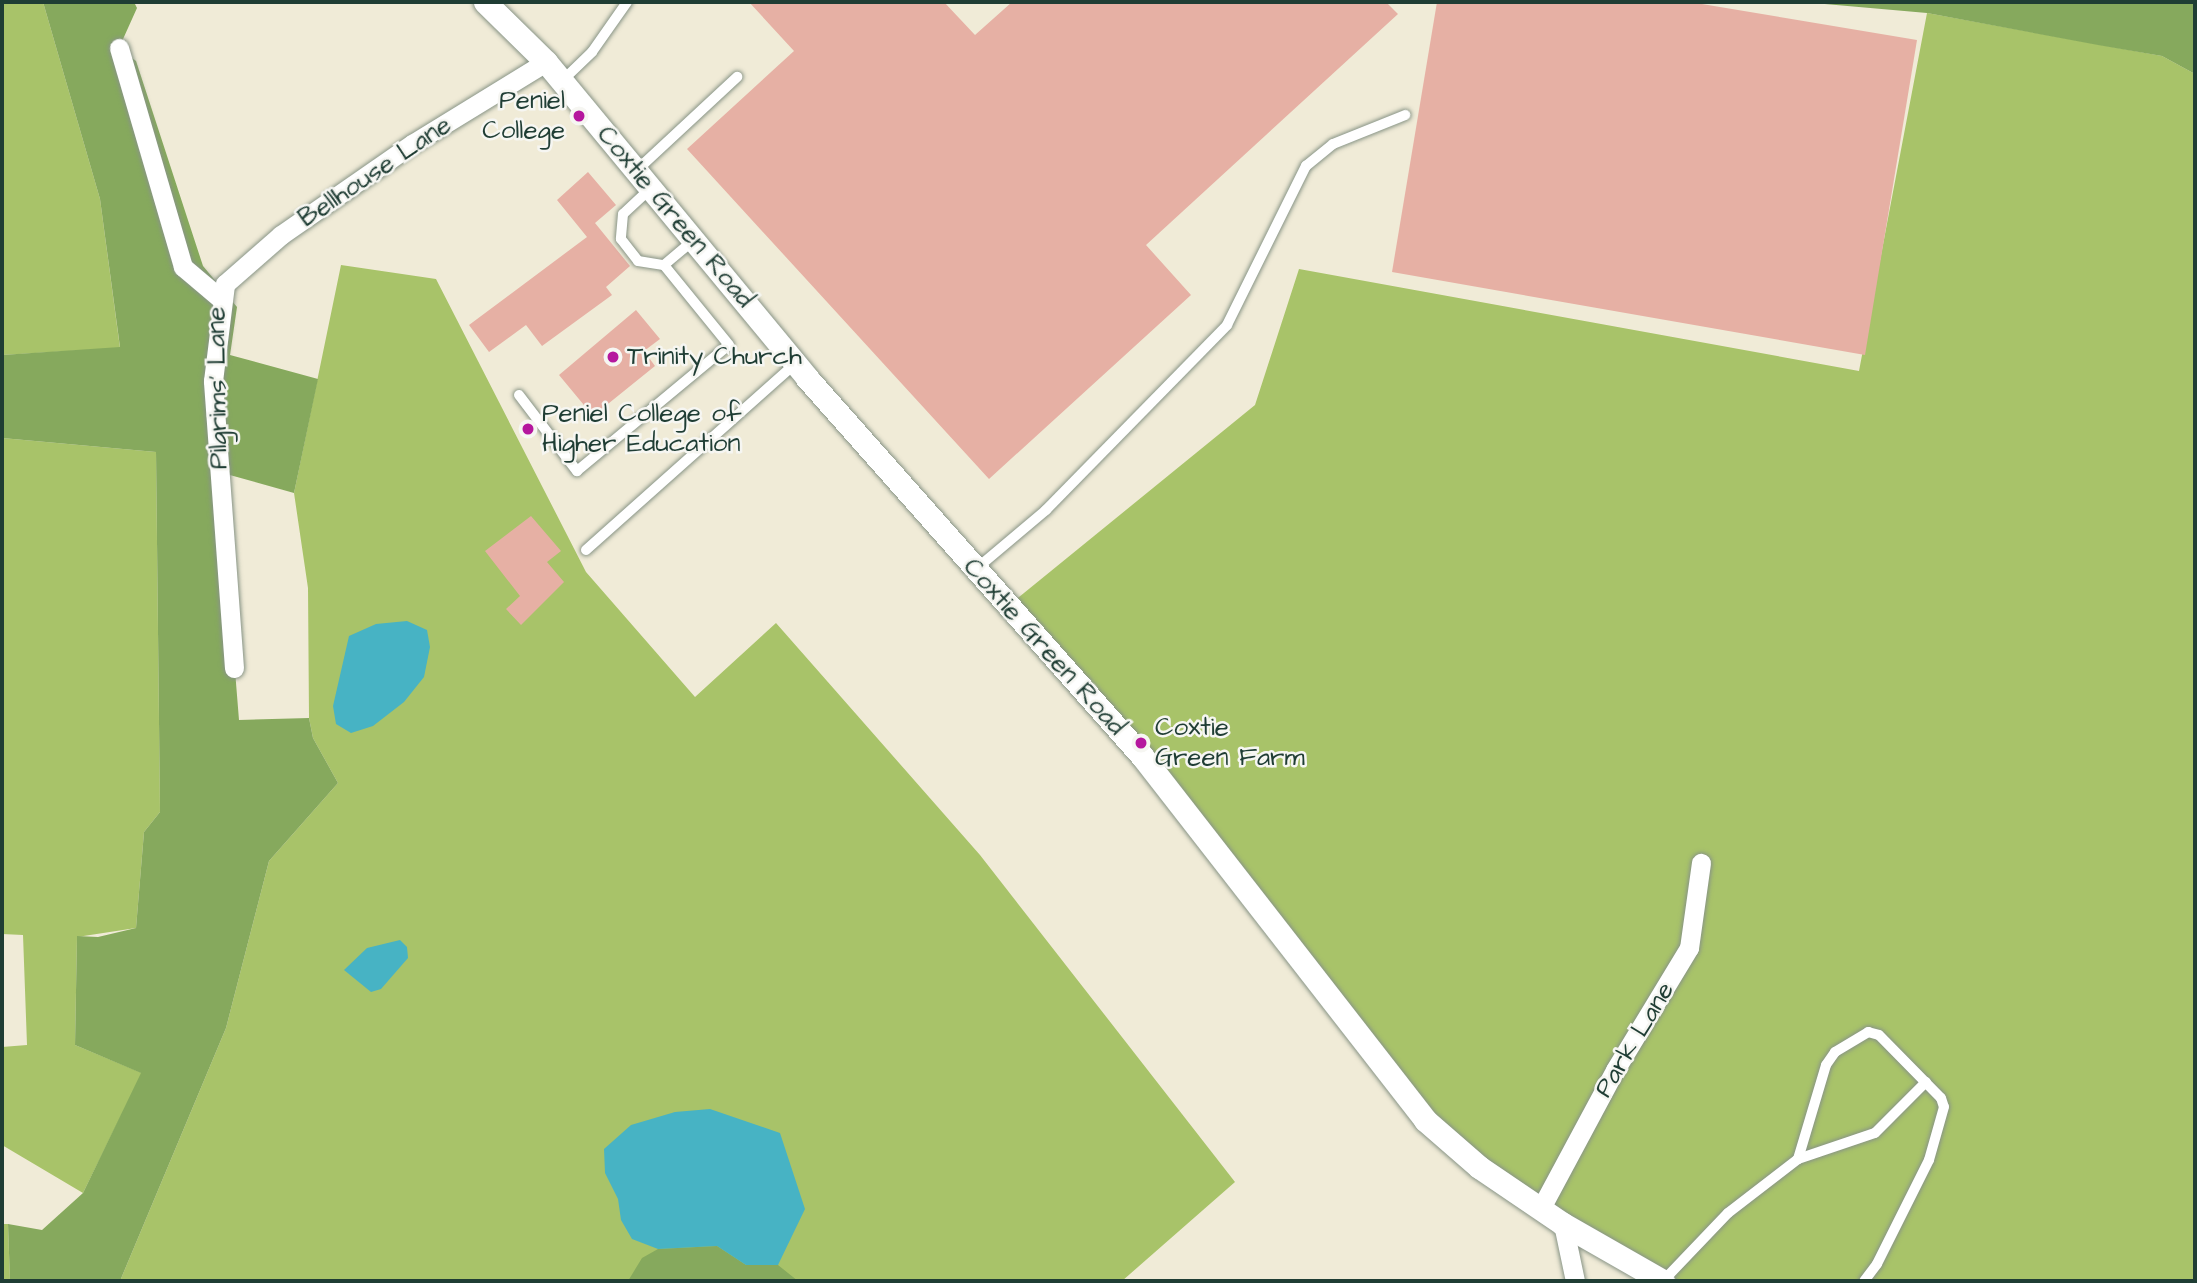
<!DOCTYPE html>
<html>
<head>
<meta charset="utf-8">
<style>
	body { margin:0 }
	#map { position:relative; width:2197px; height:1283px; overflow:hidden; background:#f0ebd7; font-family:"Architects Daughter",sans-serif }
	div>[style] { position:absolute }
	.green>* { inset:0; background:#a8c369 }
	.forest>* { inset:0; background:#86a95d }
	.water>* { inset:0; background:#47b3c4 }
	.building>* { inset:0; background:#e6b0a4 }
	.roads { filter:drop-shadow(0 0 2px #889486) drop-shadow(0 0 2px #889486) }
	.service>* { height:10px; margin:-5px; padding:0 5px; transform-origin:5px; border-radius:5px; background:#fff }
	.minor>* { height:19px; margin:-9.5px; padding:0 9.5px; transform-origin:9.5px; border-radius:9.5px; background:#fff }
	.tertiary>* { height:23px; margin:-11.5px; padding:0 11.5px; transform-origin:11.5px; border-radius:11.5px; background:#fff }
	.dots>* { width:19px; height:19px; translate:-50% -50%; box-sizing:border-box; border:4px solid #f6f6f2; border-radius:50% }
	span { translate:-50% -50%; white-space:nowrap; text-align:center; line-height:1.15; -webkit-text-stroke:5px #f6f6f2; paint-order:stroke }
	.poi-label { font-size:26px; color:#1f3d34 }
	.right { translate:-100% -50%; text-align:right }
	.left { translate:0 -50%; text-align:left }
	.street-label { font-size:26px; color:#1f3d34 }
	.frame { position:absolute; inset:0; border:4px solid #1f3d34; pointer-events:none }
</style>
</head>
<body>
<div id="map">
	<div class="green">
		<i style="clip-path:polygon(2px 2px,43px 2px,100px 199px,120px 348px,2px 355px)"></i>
		<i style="clip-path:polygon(1927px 13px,2162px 56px,2195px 74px,2195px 1281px,1648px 1281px,1479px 1167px,1008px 606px,1255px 405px,1299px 269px,1859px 371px)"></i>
		<i style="clip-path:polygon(341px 265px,436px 279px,586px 572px,695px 697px,776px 623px,980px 855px,1235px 1182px,1122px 1281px,120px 1281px,226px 1028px,269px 861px,338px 783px,313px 738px,309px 718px,308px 588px,294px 493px)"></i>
		<i style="clip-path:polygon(2px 438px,156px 452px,160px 812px,144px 832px,136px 928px,77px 937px,75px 1045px,142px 1073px,83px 1193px,2px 1145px,2px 1047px,27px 1045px,23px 935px,2px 934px)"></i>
		<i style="clip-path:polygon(2px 1224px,8px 1224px,10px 1281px,2px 1281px)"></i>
	</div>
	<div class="forest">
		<i style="clip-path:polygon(43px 2px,134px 2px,137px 8px,119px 48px,136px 61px,203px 266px,237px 307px,230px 355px,318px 379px,294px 493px,219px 472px,239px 720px,309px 718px,313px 738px,338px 783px,269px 861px,226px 1028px,120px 1281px,10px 1281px,8px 1224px,42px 1230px,83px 1193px,141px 1073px,75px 1045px,77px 936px,98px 937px,136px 928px,144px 832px,160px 812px,156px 452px,2px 438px,2px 355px,120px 347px,100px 199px)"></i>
		<i style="clip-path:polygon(1802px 2px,2195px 2px,2195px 74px,2162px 56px,2098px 45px,1927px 13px)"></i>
		<i style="clip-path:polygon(717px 1246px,746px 1265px,778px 1265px,798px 1281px,628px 1281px,642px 1258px,658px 1249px)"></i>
	</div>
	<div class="water">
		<i style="clip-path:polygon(407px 621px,427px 630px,430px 647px,424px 677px,404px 702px,373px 726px,351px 733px,336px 724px,333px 706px,349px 636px,376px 624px)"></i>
		<i style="clip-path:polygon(400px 940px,407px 947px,408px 958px,381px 989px,371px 992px,344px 970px,367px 948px)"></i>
		<i style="clip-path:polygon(710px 1109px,780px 1133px,805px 1209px,778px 1265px,746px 1265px,717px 1246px,658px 1249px,632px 1239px,621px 1220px,618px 1199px,605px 1173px,604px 1149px,631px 1125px,675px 1112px)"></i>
	</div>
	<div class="building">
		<i style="clip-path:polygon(749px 2px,944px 2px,975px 35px,1012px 2px,1386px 2px,1398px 14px,1146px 245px,1191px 295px,989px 479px,687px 149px,794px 51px)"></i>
		<i style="clip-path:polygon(1437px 2px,1690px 2px,1917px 40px,1865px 355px,1392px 272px)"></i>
		<i style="clip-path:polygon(588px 172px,616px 205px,595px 223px,630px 266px,606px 287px,612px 295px,542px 346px,526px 325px,489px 352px,469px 325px,587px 237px,557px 200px)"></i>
		<i style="clip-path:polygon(636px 310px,660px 339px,644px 351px,655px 366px,593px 416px,559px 375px)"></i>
		<i style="clip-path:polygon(531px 516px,561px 551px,547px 562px,564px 582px,521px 625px,506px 609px,520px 596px,485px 551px)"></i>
	</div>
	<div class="roads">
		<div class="service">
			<i style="left:562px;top:81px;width:42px;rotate:-44deg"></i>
			<i style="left:592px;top:52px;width:61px;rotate:-55deg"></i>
			<i style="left:637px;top:170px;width:137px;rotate:-42.9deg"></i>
			<i style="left:651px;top:188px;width:38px;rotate:137deg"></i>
			<i style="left:623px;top:214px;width:25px;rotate:95deg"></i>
			<i style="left:621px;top:239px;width:28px;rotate:52deg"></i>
			<i style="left:638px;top:261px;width:26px;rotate:9deg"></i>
			<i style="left:519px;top:395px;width:96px;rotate:52.7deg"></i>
			<i style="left:577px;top:471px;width:197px;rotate:-39.7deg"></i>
			<i style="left:729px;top:345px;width:103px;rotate:-129.1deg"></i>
			<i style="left:664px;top:265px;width:39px;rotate:-40deg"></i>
			<i style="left:586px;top:550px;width:280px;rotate:-41.7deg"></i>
			<i style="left:976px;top:569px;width:92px;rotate:-40.1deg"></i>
			<i style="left:1046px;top:510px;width:259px;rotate:-45.6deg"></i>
			<i style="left:1227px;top:325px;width:178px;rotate:-63.6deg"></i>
			<i style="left:1306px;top:166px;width:35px;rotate:-39deg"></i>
			<i style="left:1333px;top:144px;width:78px;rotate:-21.9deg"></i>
			<i style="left:1798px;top:1159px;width:81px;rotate:-18.7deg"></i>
			<i style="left:1875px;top:1133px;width:72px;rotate:-45deg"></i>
			<i style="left:1663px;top:1281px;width:94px;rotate:-46.3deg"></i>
			<i style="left:1728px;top:1213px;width:88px;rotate:-37.6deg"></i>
			<i style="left:1798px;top:1159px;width:98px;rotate:-73.4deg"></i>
			<i style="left:1826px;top:1065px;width:16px;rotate:-55deg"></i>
			<i style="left:1835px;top:1052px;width:39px;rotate:-31deg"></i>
			<i style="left:1868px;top:1032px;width:11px;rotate:15deg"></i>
			<i style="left:1879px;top:1035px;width:88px;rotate:45.5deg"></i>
			<i style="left:1941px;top:1098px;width:9px;rotate:72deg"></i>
			<i style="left:1944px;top:1107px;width:55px;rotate:105.8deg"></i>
			<i style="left:1929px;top:1160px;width:116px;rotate:116.6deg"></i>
			<i style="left:1877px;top:1264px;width:21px;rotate:127deg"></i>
		</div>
		<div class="minor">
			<i style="left:119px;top:48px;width:228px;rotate:73.7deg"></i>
			<i style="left:183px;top:267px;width:51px;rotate:40.2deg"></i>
			<i style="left:234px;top:668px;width:288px;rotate:-94.2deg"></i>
			<i style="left:213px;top:381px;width:98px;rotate:-82.9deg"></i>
			<i style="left:225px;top:284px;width:74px;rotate:-41.2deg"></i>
			<i style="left:281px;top:235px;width:160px;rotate:-34.8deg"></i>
			<i style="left:412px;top:144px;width:157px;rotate:-31.5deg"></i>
			<i style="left:1541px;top:1208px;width:157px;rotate:-61.8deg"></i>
			<i style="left:1615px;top:1070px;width:143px;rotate:-58.8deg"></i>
			<i style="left:1689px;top:948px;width:86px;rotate:-82deg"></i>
			<i style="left:1563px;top:1224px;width:58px;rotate:78.1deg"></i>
		</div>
		<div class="tertiary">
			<i style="left:485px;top:2px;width:86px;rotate:44.5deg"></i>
			<i style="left:546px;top:62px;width:410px;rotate:50.4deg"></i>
			<i style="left:807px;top:378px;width:505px;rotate:48.45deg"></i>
			<i style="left:1142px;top:756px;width:461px;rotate:52.1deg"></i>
			<i style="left:1425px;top:1120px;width:72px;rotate:41deg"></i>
			<i style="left:1479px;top:1167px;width:102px;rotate:34.2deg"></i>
			<i style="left:1563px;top:1224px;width:115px;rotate:29.7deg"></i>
		</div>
	</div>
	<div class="dots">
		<i style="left:579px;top:116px;background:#b5179e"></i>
		<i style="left:613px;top:357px;background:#b5179e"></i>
		<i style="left:528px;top:429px;background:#b5179e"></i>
		<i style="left:1141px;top:743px;background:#b5179e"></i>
	</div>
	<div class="poi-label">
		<span class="right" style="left:565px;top:116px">Peniel<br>College</span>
		<span class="left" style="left:627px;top:357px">Trinity Church</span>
		<span class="left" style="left:542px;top:429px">Peniel College of<br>Higher Education</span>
		<span class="left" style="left:1155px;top:743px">Coxtie<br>Green Farm</span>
	</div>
	<div class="street-label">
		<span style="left:375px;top:172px;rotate:-34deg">Bellhouse Lane</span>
		<span style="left:675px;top:217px;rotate:50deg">Coxtie Green Road</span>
		<span style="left:218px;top:388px;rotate:-91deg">Pilgrims' Lane</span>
		<span style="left:1044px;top:647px;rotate:48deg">Coxtie Green Road</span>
		<span style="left:1635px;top:1040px;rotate:-59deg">Park Lane</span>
	</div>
	<div class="frame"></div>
</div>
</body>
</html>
